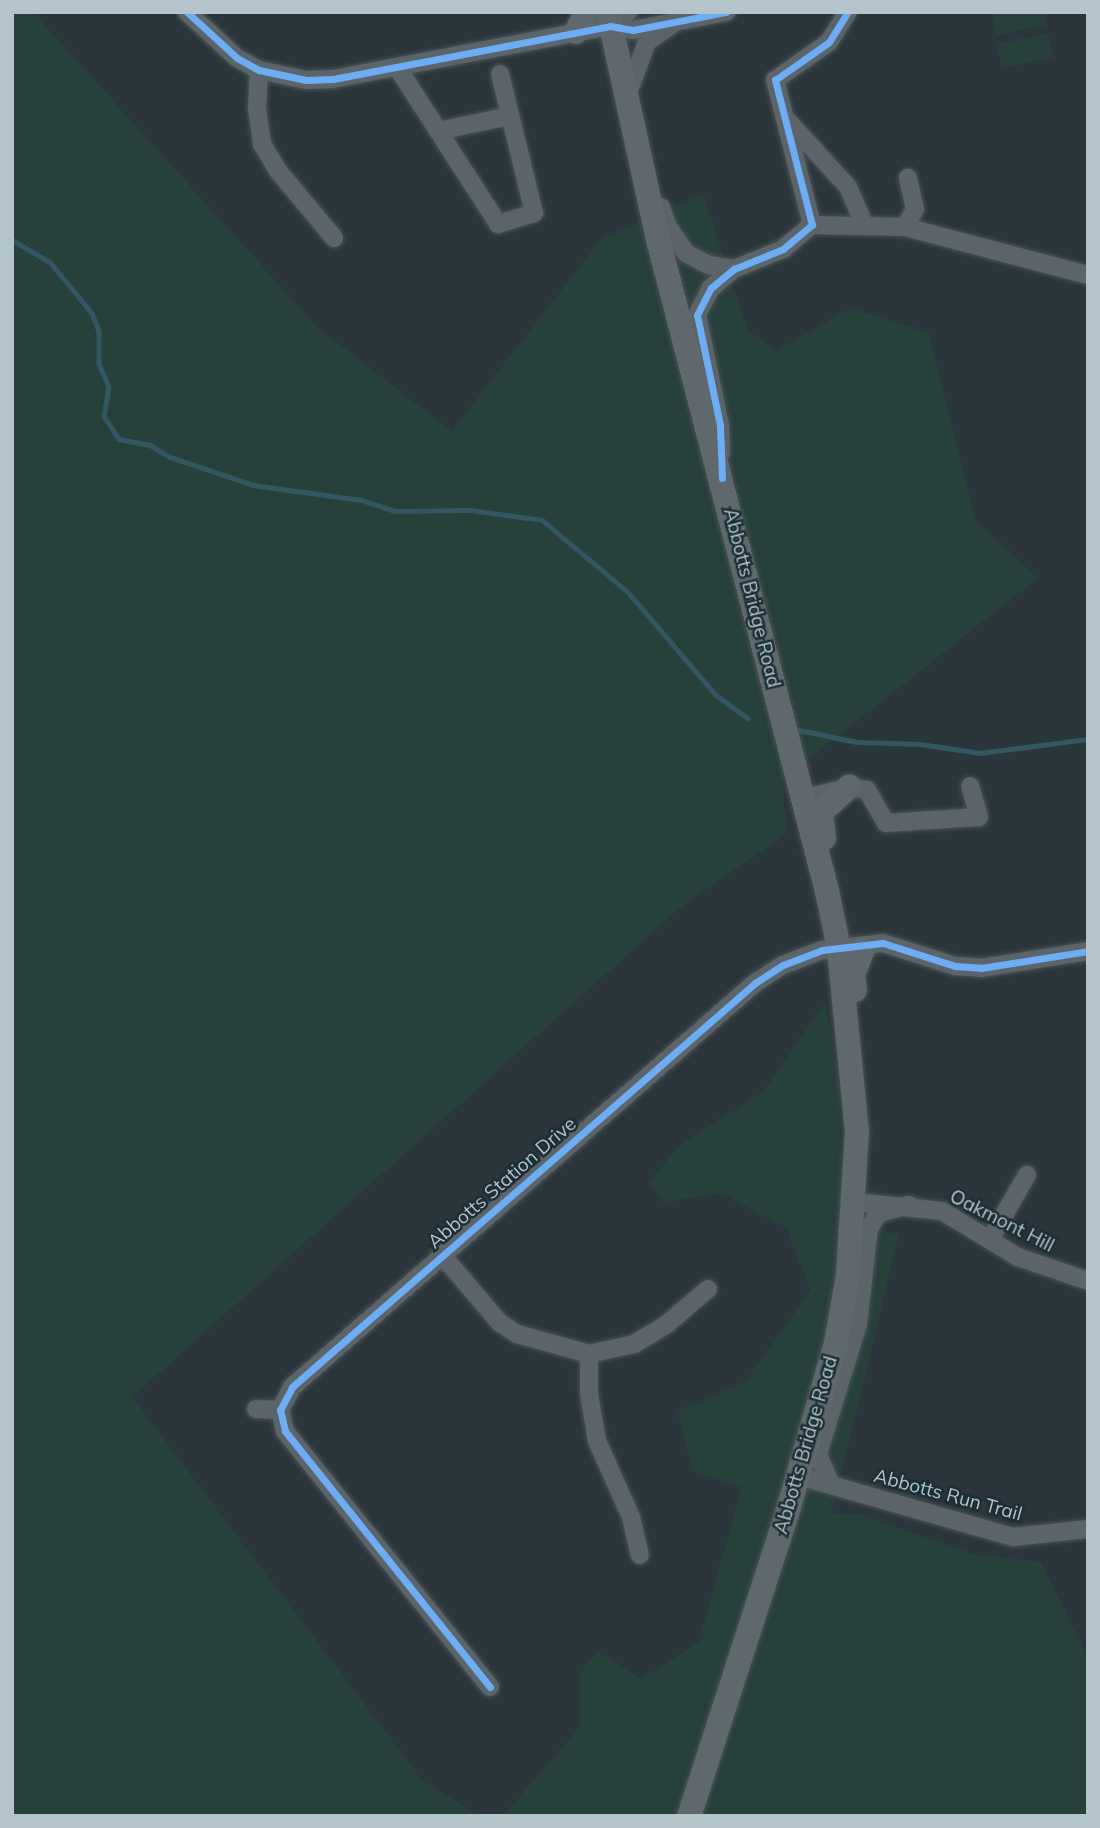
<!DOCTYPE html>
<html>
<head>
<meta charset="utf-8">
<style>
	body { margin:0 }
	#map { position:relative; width:1100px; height:1828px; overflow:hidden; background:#2a363b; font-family:Mulish,sans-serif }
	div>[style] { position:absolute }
	.green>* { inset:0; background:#27403c; transform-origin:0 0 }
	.stream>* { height:4.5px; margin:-2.25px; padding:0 2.25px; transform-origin:2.25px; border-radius:2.25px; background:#345663 }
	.roads { filter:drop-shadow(0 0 2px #495155) drop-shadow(0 0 2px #495155) }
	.street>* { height:18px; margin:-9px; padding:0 9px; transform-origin:9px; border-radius:9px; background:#5b6468 }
	.secondary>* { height:24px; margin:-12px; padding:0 12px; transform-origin:12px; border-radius:12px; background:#5f686c }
	.cycleway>* { height:7px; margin:-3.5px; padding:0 3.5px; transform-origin:3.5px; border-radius:3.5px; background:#6dadf4 }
	span { translate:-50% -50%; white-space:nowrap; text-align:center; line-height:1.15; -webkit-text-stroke:5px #1d2f36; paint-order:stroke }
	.street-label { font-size:19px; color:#b4c4cb }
	.frame { position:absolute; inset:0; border:14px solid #b4c4cb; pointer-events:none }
</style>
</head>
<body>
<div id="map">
	<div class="green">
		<i style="clip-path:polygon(12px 12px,33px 12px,319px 329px,452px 431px,602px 238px,703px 194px,747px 329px,776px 351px,851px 308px,929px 333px,976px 521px,1038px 578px,782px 780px,787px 833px,682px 906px,132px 1397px,423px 1781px,480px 1816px,12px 1816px)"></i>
		<i style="clip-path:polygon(991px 12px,1044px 12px,1047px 25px,996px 35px)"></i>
		<i style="left:1048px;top:33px;width:25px;height:52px;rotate:78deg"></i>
		<i style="clip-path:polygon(825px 1002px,839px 1086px,841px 1218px,899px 1235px,831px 1513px,859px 1514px,973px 1554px,1041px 1562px,1088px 1658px,1088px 1816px,503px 1816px,580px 1727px,579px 1674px,597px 1651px,641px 1679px,699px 1642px,742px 1487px,692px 1471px,678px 1411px,745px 1382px,811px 1290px,786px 1228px,722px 1193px,663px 1202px,649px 1182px,679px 1146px,765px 1090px)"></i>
	</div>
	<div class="stream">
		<i style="left:12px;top:240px;width:44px;rotate:30.1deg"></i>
		<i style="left:50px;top:262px;width:66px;rotate:50.5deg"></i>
		<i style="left:92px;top:313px;width:19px;rotate:69deg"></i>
		<i style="left:99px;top:331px;width:33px;rotate:90deg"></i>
		<i style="left:99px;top:364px;width:24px;rotate:66deg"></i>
		<i style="left:109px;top:386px;width:30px;rotate:99deg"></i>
		<i style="left:104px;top:416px;width:27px;rotate:57deg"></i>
		<i style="left:119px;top:439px;width:32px;rotate:11deg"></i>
		<i style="left:150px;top:445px;width:23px;rotate:31deg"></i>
		<i style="left:170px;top:457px;width:88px;rotate:18.6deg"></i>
		<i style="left:253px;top:485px;width:109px;rotate:7.9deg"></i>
		<i style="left:361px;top:500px;width:35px;rotate:18deg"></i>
		<i style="left:394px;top:511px;width:77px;rotate:-0.7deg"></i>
		<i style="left:471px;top:510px;width:72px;rotate:8deg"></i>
		<i style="left:542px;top:520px;width:112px;rotate:39.9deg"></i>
		<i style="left:628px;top:592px;width:135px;rotate:49.5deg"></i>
		<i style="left:716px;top:695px;width:39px;rotate:36deg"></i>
		<i style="left:799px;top:730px;width:59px;rotate:11.7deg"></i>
		<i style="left:857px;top:742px;width:63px;rotate:1.8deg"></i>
		<i style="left:920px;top:744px;width:61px;rotate:8.5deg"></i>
		<i style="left:980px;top:753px;width:109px;rotate:-7.4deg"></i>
	</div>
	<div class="roads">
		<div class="street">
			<i style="left:187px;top:12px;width:68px;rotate:42.6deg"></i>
			<i style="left:237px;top:58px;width:25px;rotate:29deg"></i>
			<i style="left:259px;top:70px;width:48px;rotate:12deg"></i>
			<i style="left:306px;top:80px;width:27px;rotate:-2deg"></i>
			<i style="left:333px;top:79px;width:282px;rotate:-10.8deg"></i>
			<i style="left:610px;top:26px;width:23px;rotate:10deg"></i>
			<i style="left:633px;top:30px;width:95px;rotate:-11deg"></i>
			<i style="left:610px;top:26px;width:23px;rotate:-38deg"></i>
			<i style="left:397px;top:67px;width:187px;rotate:57.2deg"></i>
			<i style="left:498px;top:224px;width:38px;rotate:-17deg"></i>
			<i style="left:534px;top:213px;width:143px;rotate:-103.7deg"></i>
			<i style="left:259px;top:70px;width:38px;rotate:93deg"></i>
			<i style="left:257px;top:108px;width:36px;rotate:82deg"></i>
			<i style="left:262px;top:144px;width:33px;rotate:59deg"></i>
			<i style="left:279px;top:172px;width:86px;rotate:50.2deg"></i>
			<i style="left:628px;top:93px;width:54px;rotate:-69.6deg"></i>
			<i style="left:647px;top:42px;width:29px;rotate:-35deg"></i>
			<i style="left:787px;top:120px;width:91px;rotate:47.7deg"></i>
			<i style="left:848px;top:187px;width:43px;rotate:66.4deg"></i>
			<i style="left:438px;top:131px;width:73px;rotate:-11.9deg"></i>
			<i style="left:661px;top:207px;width:21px;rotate:71deg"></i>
			<i style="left:668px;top:227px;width:32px;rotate:55deg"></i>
			<i style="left:686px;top:253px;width:26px;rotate:28deg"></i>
			<i style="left:709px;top:265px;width:25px;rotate:9deg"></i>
			<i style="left:812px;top:225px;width:93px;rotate:1.2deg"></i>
			<i style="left:905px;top:227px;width:189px;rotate:14.7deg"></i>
			<i style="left:905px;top:227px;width:21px;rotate:-61deg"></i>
			<i style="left:915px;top:209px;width:32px;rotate:-103deg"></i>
			<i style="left:721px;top:453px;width:28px;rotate:-92deg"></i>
			<i style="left:720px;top:425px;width:112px;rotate:-101.8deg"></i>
			<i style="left:697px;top:315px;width:30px;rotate:-63deg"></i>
			<i style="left:711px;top:288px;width:30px;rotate:-40deg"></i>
			<i style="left:734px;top:269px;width:53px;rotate:-22.2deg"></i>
			<i style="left:783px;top:249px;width:38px;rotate:-40deg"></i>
			<i style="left:812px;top:225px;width:150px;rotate:-104.3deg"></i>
			<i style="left:775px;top:80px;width:66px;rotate:-35.1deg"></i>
			<i style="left:829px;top:42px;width:36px;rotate:-58deg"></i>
			<i style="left:803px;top:799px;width:48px;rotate:-14.6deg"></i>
			<i style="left:849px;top:787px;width:18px;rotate:9deg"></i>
			<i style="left:867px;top:790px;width:38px;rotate:60deg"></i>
			<i style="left:886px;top:823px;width:93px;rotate:-3.7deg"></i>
			<i style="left:979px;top:817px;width:32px;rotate:-106deg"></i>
			<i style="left:855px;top:1202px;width:87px;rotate:5.9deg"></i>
			<i style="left:942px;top:1211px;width:89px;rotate:31.2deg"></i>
			<i style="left:1018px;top:1257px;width:74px;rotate:18.9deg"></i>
			<i style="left:990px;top:1239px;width:74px;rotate:-60deg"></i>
			<i style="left:442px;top:1255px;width:88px;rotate:49.6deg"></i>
			<i style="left:499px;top:1322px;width:22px;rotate:34deg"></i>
			<i style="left:517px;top:1334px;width:75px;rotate:15.5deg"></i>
			<i style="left:589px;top:1354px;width:46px;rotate:-12.5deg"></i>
			<i style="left:634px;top:1344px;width:39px;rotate:-31deg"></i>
			<i style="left:667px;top:1324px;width:54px;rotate:-40.5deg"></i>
			<i style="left:589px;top:1354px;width:40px;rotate:90deg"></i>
			<i style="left:589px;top:1394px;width:48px;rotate:80.3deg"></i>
			<i style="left:597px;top:1441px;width:83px;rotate:65.9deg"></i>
			<i style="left:631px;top:1517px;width:39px;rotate:77deg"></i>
			<i style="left:256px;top:1409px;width:24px;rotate:2deg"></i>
			<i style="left:799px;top:1476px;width:223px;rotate:15.9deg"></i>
			<i style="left:1013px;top:1537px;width:75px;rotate:-6.1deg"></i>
			<i style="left:831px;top:1485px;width:34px;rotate:-113deg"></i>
			<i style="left:818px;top:1454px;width:136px;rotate:-72.9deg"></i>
			<i style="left:858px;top:1324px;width:97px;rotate:-83.5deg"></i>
			<i style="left:869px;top:1228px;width:18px;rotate:-56deg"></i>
			<i style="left:879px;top:1213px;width:31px;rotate:-15deg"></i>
			<i style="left:490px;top:1687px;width:328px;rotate:-128.7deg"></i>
			<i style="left:285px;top:1431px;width:22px;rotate:-103deg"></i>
			<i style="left:280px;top:1410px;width:26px;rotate:-62deg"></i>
			<i style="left:292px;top:1387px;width:614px;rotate:-41.11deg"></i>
			<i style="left:755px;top:983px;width:33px;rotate:-33deg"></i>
			<i style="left:783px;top:965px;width:42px;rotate:-21deg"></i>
			<i style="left:822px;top:950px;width:61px;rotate:-6.5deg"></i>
			<i style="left:883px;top:943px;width:76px;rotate:17.7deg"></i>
			<i style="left:955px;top:966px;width:26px;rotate:4deg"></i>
			<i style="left:981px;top:968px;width:108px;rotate:-9deg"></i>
		</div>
		<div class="secondary">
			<i style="left:608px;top:12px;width:237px;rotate:77.6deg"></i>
			<i style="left:659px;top:243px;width:669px;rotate:75.47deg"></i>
			<i style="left:827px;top:891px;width:59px;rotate:78.3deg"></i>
			<i style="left:839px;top:949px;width:183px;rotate:84.4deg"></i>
			<i style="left:857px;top:1131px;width:144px;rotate:93.6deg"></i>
			<i style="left:848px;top:1275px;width:69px;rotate:100deg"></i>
			<i style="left:836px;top:1343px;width:171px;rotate:106deg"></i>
			<i style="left:789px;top:1507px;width:325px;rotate:107.9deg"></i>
			<i style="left:576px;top:32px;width:23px;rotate:-61deg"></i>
			<i style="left:824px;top:838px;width:26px;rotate:-97deg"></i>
			<i style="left:821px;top:812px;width:38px;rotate:-42deg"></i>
			<i style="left:855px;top:990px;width:15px;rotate:-98deg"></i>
			<i style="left:853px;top:975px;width:28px;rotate:-69deg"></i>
		</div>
	</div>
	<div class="cycleway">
		<i style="left:187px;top:12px;width:68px;rotate:42.6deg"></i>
		<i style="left:237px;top:58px;width:25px;rotate:29deg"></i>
		<i style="left:259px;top:70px;width:48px;rotate:12deg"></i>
		<i style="left:306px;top:80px;width:27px;rotate:-2deg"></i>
		<i style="left:333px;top:79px;width:282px;rotate:-10.8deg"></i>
		<i style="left:610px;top:26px;width:23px;rotate:10deg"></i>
		<i style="left:633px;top:30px;width:95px;rotate:-11deg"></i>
		<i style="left:722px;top:478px;width:53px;rotate:-92.2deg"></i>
		<i style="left:720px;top:425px;width:112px;rotate:-101.8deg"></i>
		<i style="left:697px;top:315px;width:30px;rotate:-63deg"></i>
		<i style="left:711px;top:288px;width:30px;rotate:-40deg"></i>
		<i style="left:734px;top:269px;width:53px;rotate:-22.2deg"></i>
		<i style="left:783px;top:249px;width:38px;rotate:-40deg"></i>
		<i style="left:812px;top:225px;width:150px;rotate:-104.3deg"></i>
		<i style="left:775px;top:80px;width:66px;rotate:-35.1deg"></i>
		<i style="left:829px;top:42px;width:36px;rotate:-58deg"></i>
		<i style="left:490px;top:1687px;width:328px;rotate:-128.7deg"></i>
		<i style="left:285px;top:1431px;width:22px;rotate:-103deg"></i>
		<i style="left:280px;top:1410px;width:26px;rotate:-62deg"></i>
		<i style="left:292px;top:1387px;width:614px;rotate:-41.11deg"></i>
		<i style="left:755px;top:983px;width:33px;rotate:-33deg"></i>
		<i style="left:783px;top:965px;width:42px;rotate:-21deg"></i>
		<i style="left:822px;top:950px;width:61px;rotate:-6.5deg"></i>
		<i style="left:883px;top:943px;width:76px;rotate:17.7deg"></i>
		<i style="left:955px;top:966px;width:26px;rotate:4deg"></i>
		<i style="left:981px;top:968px;width:108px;rotate:-9deg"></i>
	</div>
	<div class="street-label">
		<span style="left:752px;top:598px;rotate:76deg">Abbotts Bridge Road</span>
		<span style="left:502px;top:1183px;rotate:-41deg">Abbotts Station Drive</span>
		<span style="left:1002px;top:1221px;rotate:27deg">Oakmont Hill</span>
		<span style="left:806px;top:1445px;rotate:-74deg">Abbotts Bridge Road</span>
		<span style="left:948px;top:1495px;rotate:15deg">Abbotts Run Trail</span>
	</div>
	<div class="frame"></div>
</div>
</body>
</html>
